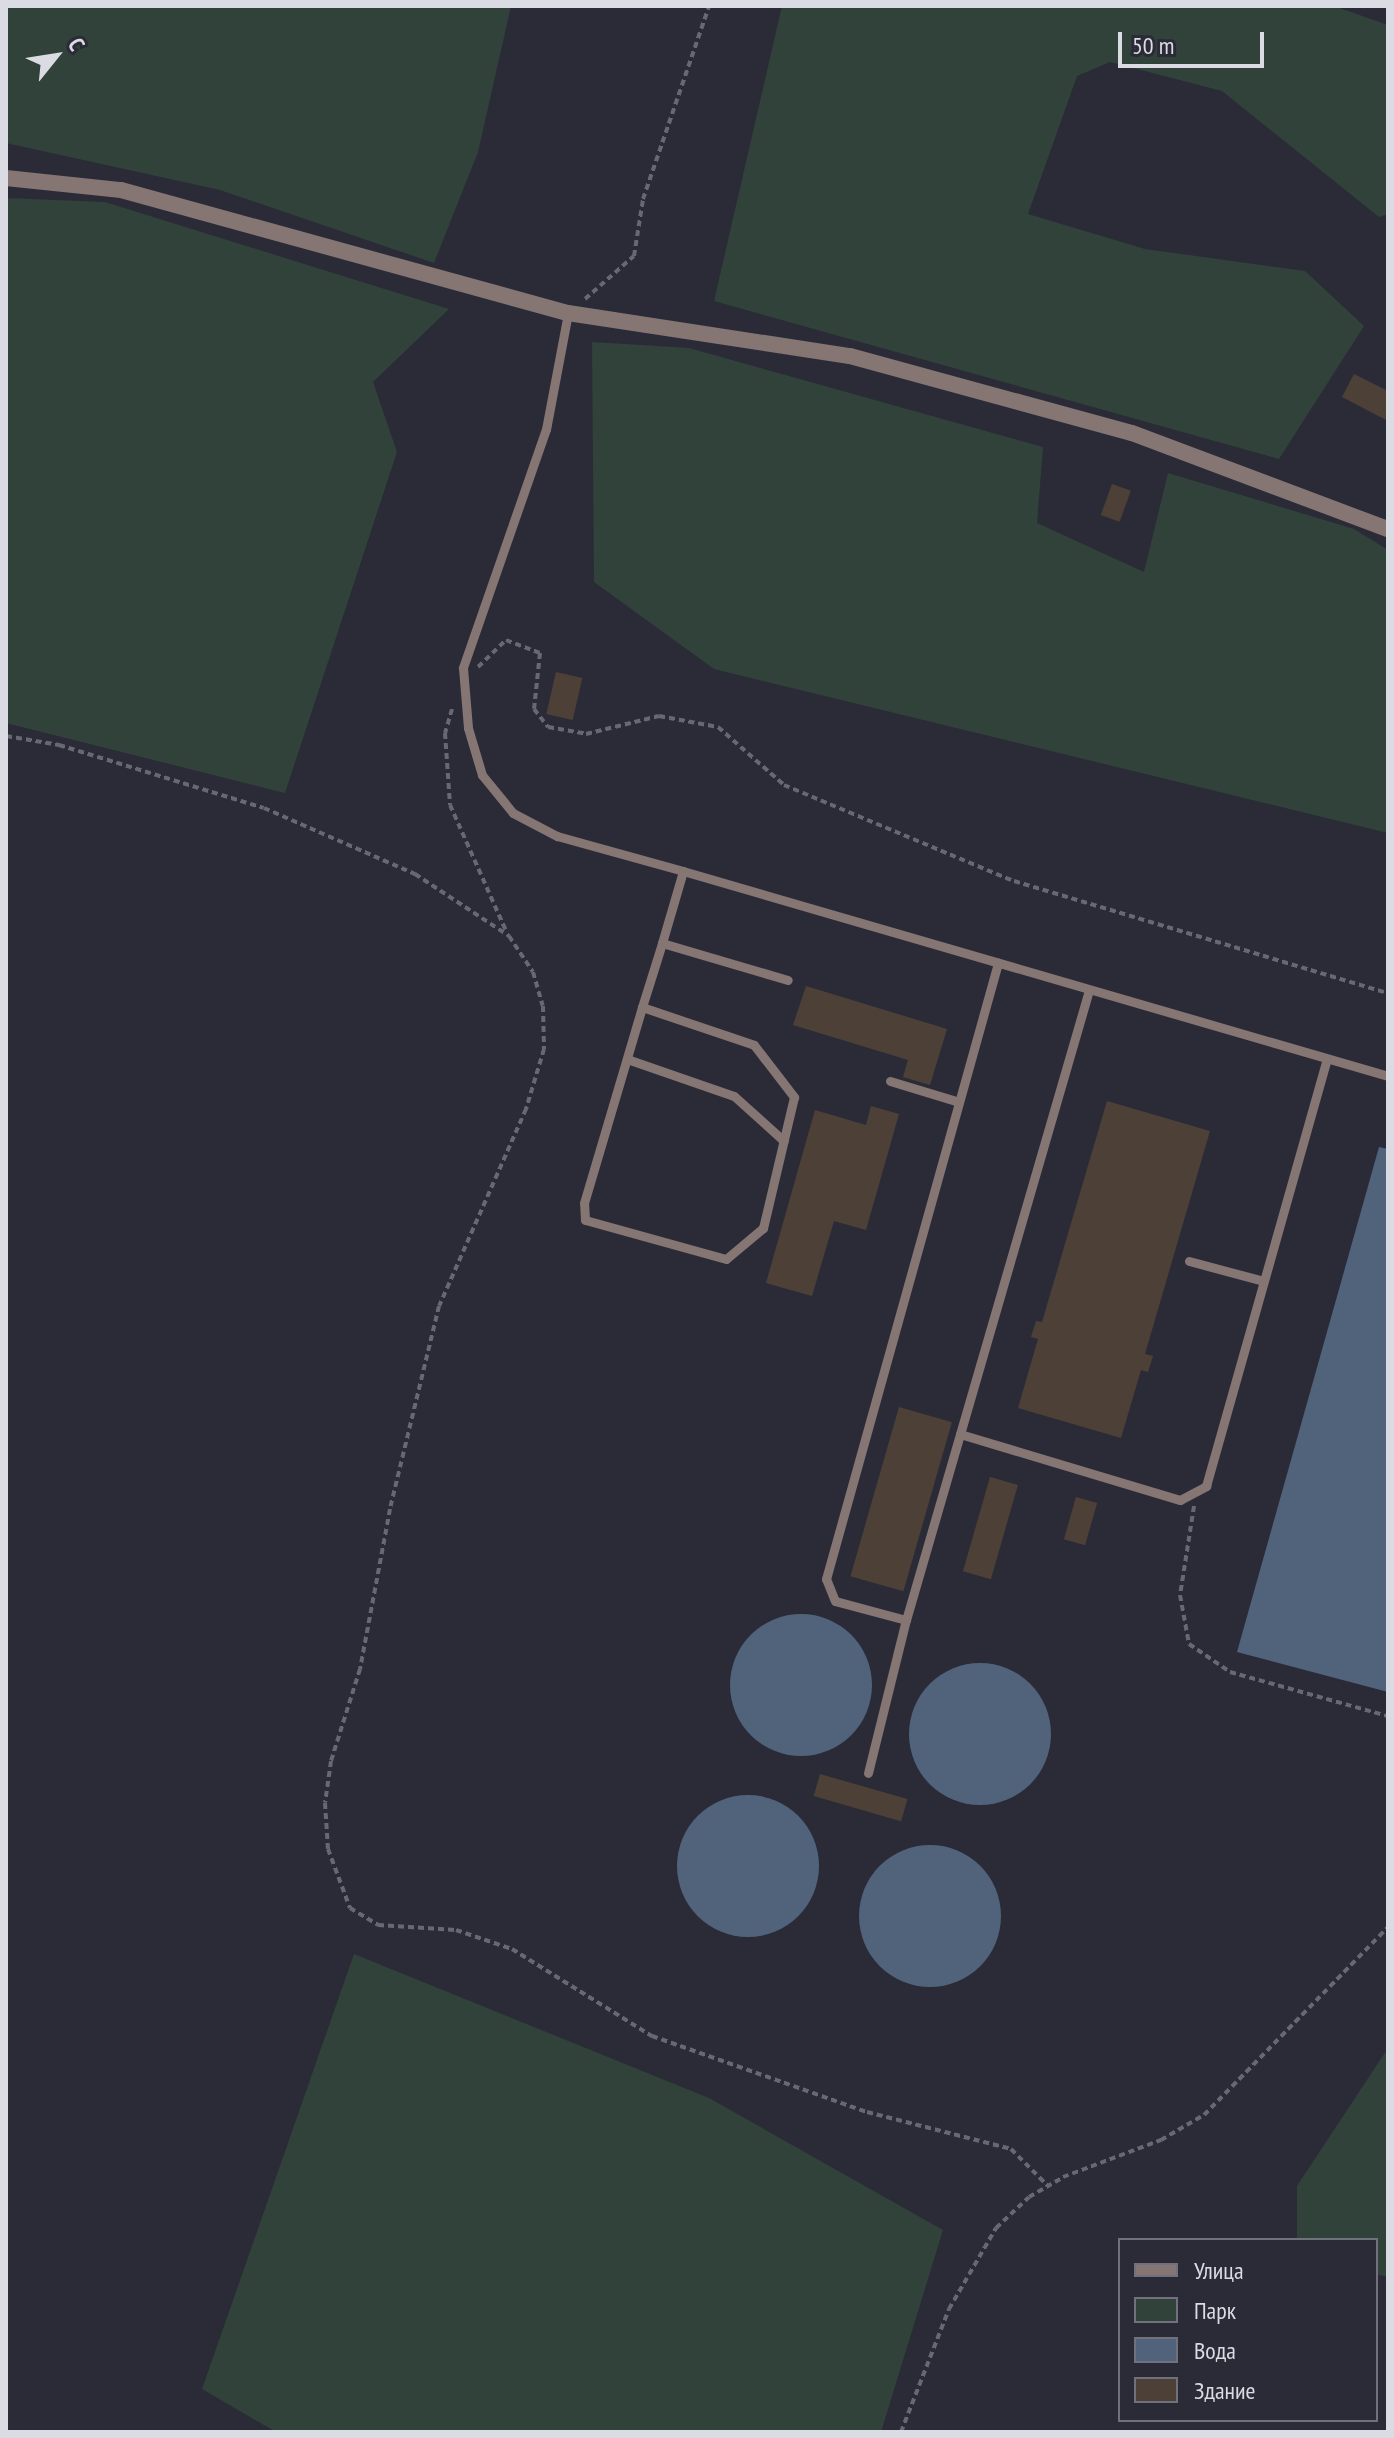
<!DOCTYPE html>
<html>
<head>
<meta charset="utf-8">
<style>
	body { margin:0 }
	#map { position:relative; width:1394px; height:2438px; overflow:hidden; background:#2b2b38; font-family:"PT Sans Narrow",sans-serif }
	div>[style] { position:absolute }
	.green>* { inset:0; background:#304239 }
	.water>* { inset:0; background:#50637b }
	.round { border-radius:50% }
	.building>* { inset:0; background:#4d4137; transform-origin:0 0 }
	.path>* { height:4px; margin-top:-2px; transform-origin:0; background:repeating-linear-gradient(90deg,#686874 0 6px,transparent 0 10px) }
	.lane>* { height:9px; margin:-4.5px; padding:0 4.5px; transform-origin:4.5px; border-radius:4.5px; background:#857674 }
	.street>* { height:16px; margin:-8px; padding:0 8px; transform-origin:8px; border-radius:8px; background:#857674 }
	span { translate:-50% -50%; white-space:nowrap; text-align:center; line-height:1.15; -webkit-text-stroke:6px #2b2b38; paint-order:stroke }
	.frame { position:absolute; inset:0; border:8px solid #dbdbe4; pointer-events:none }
	.legend { position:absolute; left:1118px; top:2238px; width:260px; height:184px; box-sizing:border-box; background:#2b2b38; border:2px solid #71717d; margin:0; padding:10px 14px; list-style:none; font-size:24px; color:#dbdbe4 }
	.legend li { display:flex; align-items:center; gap:16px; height:40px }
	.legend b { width:40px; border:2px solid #71717d }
	.north { position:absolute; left:16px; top:16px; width:80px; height:80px; -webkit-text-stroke:6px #2b2b38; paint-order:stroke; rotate:60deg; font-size:22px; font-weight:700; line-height:32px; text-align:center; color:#dbdbe4 }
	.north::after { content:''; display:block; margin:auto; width:28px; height:36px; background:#dbdbe4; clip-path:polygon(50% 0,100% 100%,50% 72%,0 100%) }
	.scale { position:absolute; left:1118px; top:32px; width:146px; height:36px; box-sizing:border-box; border:4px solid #dbdbe4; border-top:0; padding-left:10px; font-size:24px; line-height:28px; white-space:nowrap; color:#dbdbe4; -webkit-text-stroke:6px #2b2b38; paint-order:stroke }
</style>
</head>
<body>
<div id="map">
	<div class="green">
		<i style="clip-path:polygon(6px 6px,511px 6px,478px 152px,434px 263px,220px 190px,6px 143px)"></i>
		<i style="clip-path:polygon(782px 6px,1334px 6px,1388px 25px,1388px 214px,1379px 217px,1222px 91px,1110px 62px,1077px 76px,1028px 214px,1145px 249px,1305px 271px,1364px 326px,1279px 459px,714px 301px)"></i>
		<i style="clip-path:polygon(6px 198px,105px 202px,449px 309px,373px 382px,397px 452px,285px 793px,6px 723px)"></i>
		<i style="clip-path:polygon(592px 342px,689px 348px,1043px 447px,1037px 523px,1144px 572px,1168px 473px,1354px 529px,1388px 550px,1388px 833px,714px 669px,594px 582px)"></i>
		<i style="clip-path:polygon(354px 1954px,709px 2098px,943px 2230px,881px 2432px,276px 2432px,202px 2389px)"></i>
		<i style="clip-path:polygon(1388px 2048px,1388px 2277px,1376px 2274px,1376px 2240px,1297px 2240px,1297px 2186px)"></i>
	</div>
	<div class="water">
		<i style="clip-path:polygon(1379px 1147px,1388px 1149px,1388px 1692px,1237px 1652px)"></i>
		<i class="round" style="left:730px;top:1614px;width:142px;height:142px"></i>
		<i class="round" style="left:909px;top:1663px;width:142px;height:142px"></i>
		<i class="round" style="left:677px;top:1795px;width:142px;height:142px"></i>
		<i class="round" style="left:859px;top:1845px;width:142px;height:142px"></i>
	</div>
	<div class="building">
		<i style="clip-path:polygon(1354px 374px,1388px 391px,1388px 421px,1342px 397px)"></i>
		<i style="left:1112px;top:484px;width:20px;height:33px;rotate:20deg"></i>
		<i style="left:556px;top:672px;width:27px;height:43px;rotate:13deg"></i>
		<i style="clip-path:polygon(806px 986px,947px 1029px,930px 1085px,903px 1077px,908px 1060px,793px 1025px)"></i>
		<i style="clip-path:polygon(1107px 1101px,1210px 1131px,1145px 1354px,1153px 1356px,1148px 1372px,1141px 1370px,1121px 1438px,1018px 1408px,1038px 1339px,1031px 1337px,1036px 1321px,1042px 1322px)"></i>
		<i style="clip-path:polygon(871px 1106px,899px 1114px,866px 1230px,834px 1221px,812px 1296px,766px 1283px,815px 1110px,866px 1125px)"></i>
		<i style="left:899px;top:1407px;width:55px;height:176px;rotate:16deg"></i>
		<i style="left:990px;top:1477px;width:29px;height:98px;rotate:16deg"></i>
		<i style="left:1076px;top:1497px;width:22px;height:44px;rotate:16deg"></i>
		<i style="left:820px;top:1774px;width:91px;height:23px;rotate:16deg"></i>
	</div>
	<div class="path">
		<i style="left:585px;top:299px;width:65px;rotate:-41.3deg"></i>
		<i style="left:634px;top:256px;width:58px;rotate:-81deg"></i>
		<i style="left:643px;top:199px;width:204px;rotate:-71.1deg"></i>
		<i style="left:478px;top:667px;width:39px;rotate:-44deg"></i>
		<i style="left:506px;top:640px;width:36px;rotate:21deg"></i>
		<i style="left:540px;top:653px;width:56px;rotate:96.1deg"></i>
		<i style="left:534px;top:709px;width:23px;rotate:52deg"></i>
		<i style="left:548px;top:727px;width:39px;rotate:10deg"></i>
		<i style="left:586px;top:734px;width:75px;rotate:-13.9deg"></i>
		<i style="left:659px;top:716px;width:60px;rotate:10.6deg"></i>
		<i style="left:718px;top:727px;width:88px;rotate:41.3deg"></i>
		<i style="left:784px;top:785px;width:249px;rotate:22.7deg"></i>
		<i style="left:1014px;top:881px;width:390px;rotate:16.7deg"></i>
		<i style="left:452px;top:709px;width:25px;rotate:106deg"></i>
		<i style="left:445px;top:733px;width:72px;rotate:86deg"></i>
		<i style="left:450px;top:805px;width:138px;rotate:66deg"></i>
		<i style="left:6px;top:736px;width:54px;rotate:9.6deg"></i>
		<i style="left:59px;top:745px;width:214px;rotate:17.1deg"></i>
		<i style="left:264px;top:808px;width:165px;rotate:23.6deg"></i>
		<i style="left:415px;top:874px;width:113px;rotate:33.4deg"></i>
		<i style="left:509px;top:936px;width:43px;rotate:56.3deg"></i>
		<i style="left:533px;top:972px;width:35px;rotate:74deg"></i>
		<i style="left:543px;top:1006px;width:43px;rotate:88.7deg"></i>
		<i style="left:544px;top:1049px;width:63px;rotate:106.7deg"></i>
		<i style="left:526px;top:1109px;width:215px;rotate:113.8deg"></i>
		<i style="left:439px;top:1306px;width:209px;rotate:103.6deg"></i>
		<i style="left:390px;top:1509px;width:163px;rotate:100.6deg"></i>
		<i style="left:360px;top:1669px;width:96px;rotate:107.5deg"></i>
		<i style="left:331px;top:1761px;width:42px;rotate:98.1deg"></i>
		<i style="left:325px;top:1803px;width:46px;rotate:86.3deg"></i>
		<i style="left:328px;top:1849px;width:63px;rotate:69.6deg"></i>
		<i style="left:350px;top:1908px;width:33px;rotate:31deg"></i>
		<i style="left:378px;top:1925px;width:78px;rotate:3.7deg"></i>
		<i style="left:456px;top:1930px;width:59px;rotate:18.7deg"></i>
		<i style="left:512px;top:1949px;width:165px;rotate:31.9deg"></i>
		<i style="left:652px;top:2036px;width:228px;rotate:19.5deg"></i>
		<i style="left:867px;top:2112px;width:149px;rotate:14.4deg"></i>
		<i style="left:1011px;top:2149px;width:52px;rotate:45deg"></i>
		<i style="left:1194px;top:1506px;width:90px;rotate:98.9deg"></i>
		<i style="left:1180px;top:1595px;width:50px;rotate:79.6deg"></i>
		<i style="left:1189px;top:1644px;width:50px;rotate:34.3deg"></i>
		<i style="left:1230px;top:1672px;width:164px;rotate:15.6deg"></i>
		<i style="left:901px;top:2432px;width:132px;rotate:-68.7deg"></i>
		<i style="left:949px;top:2309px;width:94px;rotate:-59.9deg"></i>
		<i style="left:996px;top:2228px;width:45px;rotate:-43.2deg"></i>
		<i style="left:1029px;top:2197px;width:39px;rotate:-30deg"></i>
		<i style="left:1063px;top:2177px;width:105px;rotate:-20.7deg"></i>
		<i style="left:1161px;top:2140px;width:50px;rotate:-30.2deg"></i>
		<i style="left:1204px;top:2115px;width:263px;rotate:-45.6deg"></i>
	</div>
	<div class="lane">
		<i style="left:568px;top:313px;width:118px;rotate:100.7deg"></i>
		<i style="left:546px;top:429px;width:253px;rotate:109.2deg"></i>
		<i style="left:463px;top:668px;width:60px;rotate:85.2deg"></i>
		<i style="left:468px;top:728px;width:49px;rotate:73.4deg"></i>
		<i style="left:482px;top:775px;width:49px;rotate:50.8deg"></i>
		<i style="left:513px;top:813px;width:50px;rotate:27.6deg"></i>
		<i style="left:557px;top:836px;width:131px;rotate:15.5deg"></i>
		<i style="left:662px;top:943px;width:131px;rotate:16.4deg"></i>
		<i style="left:642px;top:1007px;width:118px;rotate:18.7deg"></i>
		<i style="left:754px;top:1045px;width:66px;rotate:52.4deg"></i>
		<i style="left:794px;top:1097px;width:135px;rotate:103.3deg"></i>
		<i style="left:763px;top:1228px;width:48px;rotate:140deg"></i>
		<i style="left:726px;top:1259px;width:146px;rotate:-164.5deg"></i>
		<i style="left:585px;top:1220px;width:17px;rotate:-93deg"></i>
		<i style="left:584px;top:1203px;width:204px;rotate:-73.5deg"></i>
		<i style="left:642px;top:1007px;width:67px;rotate:-72.6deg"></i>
		<i style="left:662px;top:943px;width:75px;rotate:-73.7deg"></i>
		<i style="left:683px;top:871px;width:734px;rotate:16.21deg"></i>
		<i style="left:627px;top:1059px;width:113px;rotate:19.1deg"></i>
		<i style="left:734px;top:1096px;width:67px;rotate:42deg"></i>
		<i style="left:890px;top:1081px;width:72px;rotate:16.9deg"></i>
		<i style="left:1189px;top:1261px;width:73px;rotate:15deg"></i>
		<i style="left:960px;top:1434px;width:230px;rotate:16.7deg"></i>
		<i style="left:1180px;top:1500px;width:30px;rotate:-28deg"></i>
		<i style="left:1206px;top:1486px;width:444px;rotate:-74.2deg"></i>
		<i style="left:906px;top:1620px;width:73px;rotate:-165deg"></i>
		<i style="left:835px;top:1601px;width:24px;rotate:-112deg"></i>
		<i style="left:826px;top:1579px;width:640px;rotate:-74.4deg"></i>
		<i style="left:868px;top:1773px;width:158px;rotate:-76.1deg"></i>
		<i style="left:906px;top:1620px;width:656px;rotate:-73.8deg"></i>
	</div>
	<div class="street">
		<i style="left:6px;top:178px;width:116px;rotate:6deg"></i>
		<i style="left:121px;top:190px;width:464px;rotate:15.4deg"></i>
		<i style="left:568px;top:313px;width:285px;rotate:8.7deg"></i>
		<i style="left:850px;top:356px;width:292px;rotate:15.3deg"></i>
		<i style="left:1132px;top:433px;width:273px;rotate:20.6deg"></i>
	</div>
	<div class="frame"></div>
	<ul class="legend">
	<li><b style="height:10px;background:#857674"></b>Улица</li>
	<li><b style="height:22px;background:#304239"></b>Парк</li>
	<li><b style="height:22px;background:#50637b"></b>Вода</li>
	<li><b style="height:22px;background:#4d4137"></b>Здание</li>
	</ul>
	<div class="north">С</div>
	<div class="scale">50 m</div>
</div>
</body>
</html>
